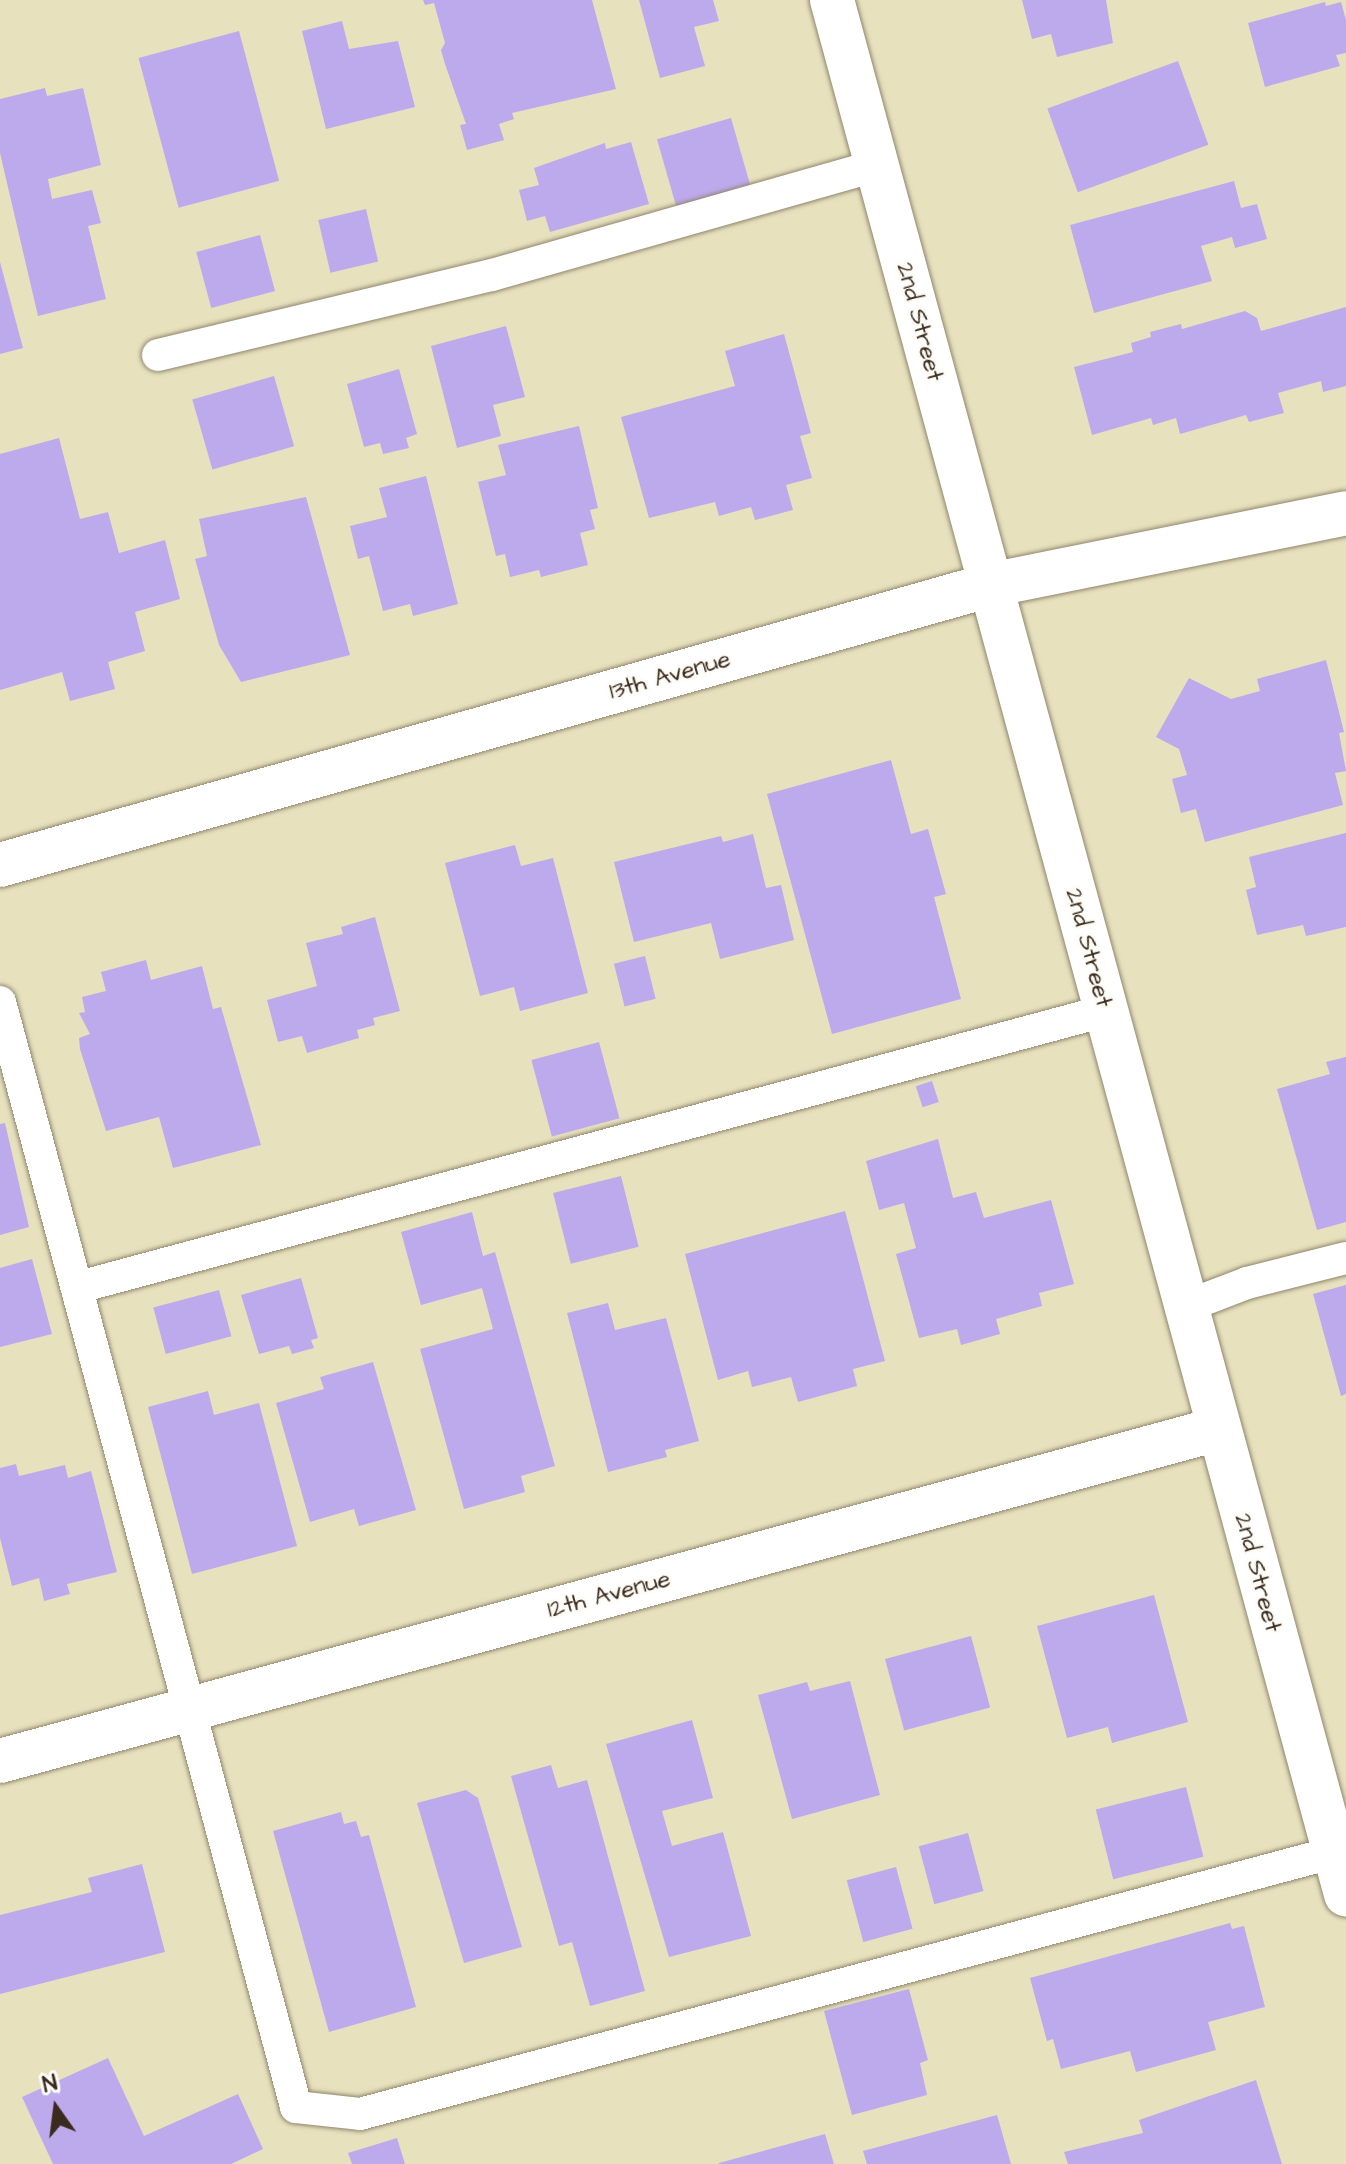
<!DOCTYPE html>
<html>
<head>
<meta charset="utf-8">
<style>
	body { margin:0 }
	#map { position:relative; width:1346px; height:2164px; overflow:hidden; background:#e7e1be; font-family:"Architects Daughter",sans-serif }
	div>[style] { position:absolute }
	.building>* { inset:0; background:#bdaaed; transform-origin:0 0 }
	.roads { filter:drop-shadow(0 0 2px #91866e) drop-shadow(0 0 2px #91866e) }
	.service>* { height:32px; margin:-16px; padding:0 16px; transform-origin:16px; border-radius:16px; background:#fff }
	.minor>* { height:44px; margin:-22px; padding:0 22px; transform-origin:22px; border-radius:22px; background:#fff }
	span { translate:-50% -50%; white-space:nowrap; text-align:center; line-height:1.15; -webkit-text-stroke:6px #fdfcf7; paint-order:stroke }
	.street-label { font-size:24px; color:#3b2a1e }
	.north { position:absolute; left:16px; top:2068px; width:80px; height:80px; -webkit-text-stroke:6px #fdfcf7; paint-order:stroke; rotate:346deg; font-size:22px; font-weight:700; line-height:32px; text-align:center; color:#3b2a1e }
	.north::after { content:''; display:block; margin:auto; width:28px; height:36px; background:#3b2a1e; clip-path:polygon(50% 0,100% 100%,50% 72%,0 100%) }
</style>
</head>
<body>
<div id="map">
	<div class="building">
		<i style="clip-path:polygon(423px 0,592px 0,616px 89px,512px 113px,514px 119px,499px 124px,504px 140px,467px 150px,460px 125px,466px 124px,445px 64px,441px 50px,445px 43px,434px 3px,425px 5px)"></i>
		<i style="clip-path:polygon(639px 0,713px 0,719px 21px,694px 27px,705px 66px,660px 78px)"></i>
		<i style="clip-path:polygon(1022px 0,1106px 0,1113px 43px,1057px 57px,1051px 34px,1032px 39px)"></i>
		<i style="clip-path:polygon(1325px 2px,1326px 6px,1341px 2px,1346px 20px,1346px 53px,1336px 55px,1340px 66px,1265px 87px,1248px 23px)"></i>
		<i style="clip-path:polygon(342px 21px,349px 49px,398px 41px,415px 107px,326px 129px,302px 31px)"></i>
		<i style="left:239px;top:31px;width:155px;height:104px;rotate:75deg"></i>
		<i style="left:1178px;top:61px;width:89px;height:139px;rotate:70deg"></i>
		<i style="clip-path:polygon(45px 88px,47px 96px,83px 88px,101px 165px,48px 179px,52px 199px,92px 190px,101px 223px,88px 226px,106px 299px,38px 316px,0 153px,0 99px)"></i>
		<i style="left:731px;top:118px;width:72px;height:77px;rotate:74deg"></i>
		<i style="clip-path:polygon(631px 142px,649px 204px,550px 232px,545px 216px,527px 221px,519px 190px,539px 185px,534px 168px,605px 143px,606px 149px)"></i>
		<i style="clip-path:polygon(1234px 181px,1241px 208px,1257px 204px,1267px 239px,1235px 248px,1232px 237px,1201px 246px,1212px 281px,1094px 313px,1070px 225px)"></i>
		<i style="left:366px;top:209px;width:54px;height:49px;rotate:77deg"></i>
		<i style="left:260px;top:235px;width:58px;height:66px;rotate:75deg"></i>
		<i style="clip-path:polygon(0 262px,23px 348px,0 354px)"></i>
		<i style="clip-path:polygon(1346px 307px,1346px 386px,1323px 392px,1321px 381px,1278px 393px,1284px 413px,1249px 422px,1246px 415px,1180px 434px,1176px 418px,1153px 425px,1151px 418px,1092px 435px,1074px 367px,1133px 352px,1131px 343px,1151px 337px,1150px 332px,1181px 324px,1182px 329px,1245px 311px,1257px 318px,1261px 331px)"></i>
		<i style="clip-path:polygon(506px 326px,525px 397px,493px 405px,501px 436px,457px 448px,431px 346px)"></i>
		<i style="clip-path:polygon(784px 334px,811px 433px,800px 436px,812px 478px,786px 485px,793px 510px,755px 520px,751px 507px,719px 516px,715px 502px,649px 518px,621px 417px,735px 386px,725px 351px)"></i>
		<i style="clip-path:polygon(399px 369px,417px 434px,406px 438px,409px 448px,383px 454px,380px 443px,364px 447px,347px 384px)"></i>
		<i style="left:274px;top:376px;width:73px;height:85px;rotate:74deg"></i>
		<i style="clip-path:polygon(579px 426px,598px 508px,590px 510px,595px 529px,580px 533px,588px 565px,541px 577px,539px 570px,510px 577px,505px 554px,496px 556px,478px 482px,506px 475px,498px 445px)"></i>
		<i style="clip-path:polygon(59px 438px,80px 519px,108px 512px,119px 553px,165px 540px,180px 599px,135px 612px,145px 651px,108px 662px,115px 689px,70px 701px,62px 672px,0 690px,0 454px)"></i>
		<i style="clip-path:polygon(426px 476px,458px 604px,413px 616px,410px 604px,383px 611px,369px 556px,358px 559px,350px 526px,387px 517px,379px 488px)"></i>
		<i style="clip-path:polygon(306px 497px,350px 655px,241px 682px,219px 645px,195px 559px,207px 556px,199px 519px)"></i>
		<i style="clip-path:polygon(1326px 660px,1344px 732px,1339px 733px,1346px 771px,1335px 773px,1343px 805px,1205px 842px,1196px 809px,1181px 813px,1172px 779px,1187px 775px,1179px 749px,1156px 737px,1189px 678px,1231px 699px,1260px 691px,1257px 679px)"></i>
		<i style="clip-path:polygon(891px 760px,911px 834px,928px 829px,946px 894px,934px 897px,961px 999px,832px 1034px,767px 794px)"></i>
		<i style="clip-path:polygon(1346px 833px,1346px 927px,1306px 936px,1303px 925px,1257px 935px,1246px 890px,1256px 887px,1249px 857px)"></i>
		<i style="clip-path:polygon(753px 834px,766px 888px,781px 885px,794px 940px,720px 959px,711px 923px,634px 942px,614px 862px,721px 836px,723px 842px)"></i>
		<i style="clip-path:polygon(515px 845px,521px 866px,553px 858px,588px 993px,520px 1011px,514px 987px,480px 996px,445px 863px)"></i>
		<i style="clip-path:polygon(375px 917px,400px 1011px,373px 1018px,375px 1025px,357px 1030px,359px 1038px,307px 1053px,302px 1036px,278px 1042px,267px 1000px,317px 986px,306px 943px,343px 934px,341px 927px)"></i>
		<i style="left:645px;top:956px;width:44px;height:32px;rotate:76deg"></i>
		<i style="clip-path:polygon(146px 960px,151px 980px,202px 966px,213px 1009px,221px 1007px,261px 1145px,173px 1168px,159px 1117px,106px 1131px,80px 1049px,79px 1038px,90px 1034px,79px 1013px,85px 1012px,82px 997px,106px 991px,101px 972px)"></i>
		<i style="left:599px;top:1042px;width:79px;height:70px;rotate:75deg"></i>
		<i style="clip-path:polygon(1346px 1057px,1346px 1222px,1317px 1230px,1277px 1089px,1330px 1074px,1326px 1062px)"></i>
		<i style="left:932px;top:1081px;width:22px;height:17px;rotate:72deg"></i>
		<i style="clip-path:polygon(5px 1123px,29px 1227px,0 1235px,0 1124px)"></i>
		<i style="clip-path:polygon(938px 1139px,953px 1198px,976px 1192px,984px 1218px,1051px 1200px,1074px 1284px,1039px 1293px,1042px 1306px,996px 1319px,1000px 1334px,961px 1345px,957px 1329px,919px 1338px,896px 1254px,916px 1248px,904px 1203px,879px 1210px,866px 1161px)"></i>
		<i style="left:621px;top:1176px;width:73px;height:70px;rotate:76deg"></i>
		<i style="clip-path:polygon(845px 1211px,885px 1361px,853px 1369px,857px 1386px,798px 1402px,791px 1377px,752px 1387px,748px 1371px,718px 1380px,685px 1254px)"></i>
		<i style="clip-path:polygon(472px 1212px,483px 1256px,495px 1252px,555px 1466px,521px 1476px,525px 1492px,464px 1509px,420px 1349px,493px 1329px,482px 1288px,421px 1305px,401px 1232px)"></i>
		<i style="clip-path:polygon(32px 1259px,52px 1334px,0 1347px,0 1268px)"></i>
		<i style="clip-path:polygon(301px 1278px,318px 1338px,311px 1340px,314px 1348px,292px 1354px,289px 1346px,259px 1354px,241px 1295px)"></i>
		<i style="clip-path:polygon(1346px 1285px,1346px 1394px,1341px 1396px,1313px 1294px)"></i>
		<i style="left:219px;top:1290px;width:48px;height:68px;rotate:75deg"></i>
		<i style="clip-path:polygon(608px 1303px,615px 1330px,666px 1318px,699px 1441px,665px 1450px,667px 1457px,608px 1472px,567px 1313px)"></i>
		<i style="clip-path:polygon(373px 1362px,416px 1510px,359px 1526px,354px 1509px,310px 1522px,276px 1403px,324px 1389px,320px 1377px)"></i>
		<i style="clip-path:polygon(208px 1391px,214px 1415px,259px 1403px,297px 1546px,192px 1574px,148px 1407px)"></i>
		<i style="clip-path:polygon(16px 1464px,19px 1476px,65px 1465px,68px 1478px,91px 1471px,117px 1572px,67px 1584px,70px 1594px,44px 1601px,39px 1578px,12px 1586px,0 1538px,0 1468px)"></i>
		<i style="clip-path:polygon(1154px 1595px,1188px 1722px,1112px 1743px,1108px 1727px,1067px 1738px,1037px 1626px)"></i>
		<i style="left:971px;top:1636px;width:74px;height:89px;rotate:75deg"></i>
		<i style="clip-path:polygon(850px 1681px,880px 1795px,792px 1819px,758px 1695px,807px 1682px,810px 1691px)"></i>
		<i style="clip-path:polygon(692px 1720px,713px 1798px,662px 1811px,672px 1846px,723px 1832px,751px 1936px,669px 1957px,606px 1744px)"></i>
		<i style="clip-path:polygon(551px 1765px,558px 1788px,587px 1780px,645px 1991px,590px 2006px,572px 1942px,559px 1946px,511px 1776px)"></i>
		<i style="left:1186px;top:1787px;width:72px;height:93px;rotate:76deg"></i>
		<i style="clip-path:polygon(466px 1790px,478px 1798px,522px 1947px,464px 1963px,417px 1803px)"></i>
		<i style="clip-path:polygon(341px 1812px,344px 1824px,356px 1821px,361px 1837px,369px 1835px,416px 2007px,329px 2032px,273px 1831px)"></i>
		<i style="left:968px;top:1833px;width:60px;height:51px;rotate:75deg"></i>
		<i style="clip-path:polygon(142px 1864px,165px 1952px,0 1994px,0 1915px,92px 1892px,88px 1878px)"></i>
		<i style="left:896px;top:1867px;width:64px;height:51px;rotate:75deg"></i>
		<i style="clip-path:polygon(1230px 1923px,1232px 1929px,1244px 1926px,1265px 2007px,1208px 2022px,1216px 2050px,1136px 2072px,1130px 2051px,1061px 2069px,1053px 2039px,1047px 2041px,1030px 1978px)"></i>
		<i style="clip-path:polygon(909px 1989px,928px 2060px,920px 2063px,927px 2095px,852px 2115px,824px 2011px)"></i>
		<i style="clip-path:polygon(108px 2058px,144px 2136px,238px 2094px,263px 2149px,231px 2164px,53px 2164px,22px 2097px)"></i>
		<i style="clip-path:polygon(1256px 2080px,1282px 2164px,1068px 2164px,1064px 2152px,1143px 2133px,1139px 2120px)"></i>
		<i style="clip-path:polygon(997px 2115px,1011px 2164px,867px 2164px,863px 2151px)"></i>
		<i style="clip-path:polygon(825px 2134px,834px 2164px,719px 2164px,719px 2163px)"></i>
		<i style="clip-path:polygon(397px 2138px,405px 2164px,352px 2164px,348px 2153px)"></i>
	</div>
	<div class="roads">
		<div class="service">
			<i style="left:158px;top:355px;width:343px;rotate:-13.5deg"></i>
			<i style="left:492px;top:275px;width:400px;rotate:-15.9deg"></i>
			<i style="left:0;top:1002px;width:1144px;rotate:75deg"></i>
			<i style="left:296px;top:2107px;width:64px;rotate:6.2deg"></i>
			<i style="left:360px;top:2114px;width:1010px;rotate:-15.04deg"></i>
			<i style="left:79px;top:1287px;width:1062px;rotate:-15.06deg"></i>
			<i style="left:1187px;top:1306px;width:64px;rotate:-21deg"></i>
			<i style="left:1247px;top:1283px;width:102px;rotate:-14.2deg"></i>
		</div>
		<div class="minor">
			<i style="left:832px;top:0;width:1963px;rotate:74.82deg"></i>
			<i style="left:0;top:865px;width:1029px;rotate:-15.79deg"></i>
			<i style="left:990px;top:585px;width:363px;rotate:-11.4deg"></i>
			<i style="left:0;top:1761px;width:1262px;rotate:-15.25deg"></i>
		</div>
	</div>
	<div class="street-label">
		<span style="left:919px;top:322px;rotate:75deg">2nd Street</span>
		<span style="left:670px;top:676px;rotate:-16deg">13th Avenue</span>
		<span style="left:1088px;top:948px;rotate:75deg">2nd Street</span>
		<span style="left:1257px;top:1573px;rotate:75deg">2nd Street</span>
		<span style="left:609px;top:1595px;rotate:-15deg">12th Avenue</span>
	</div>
	<div class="north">N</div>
</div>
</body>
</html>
